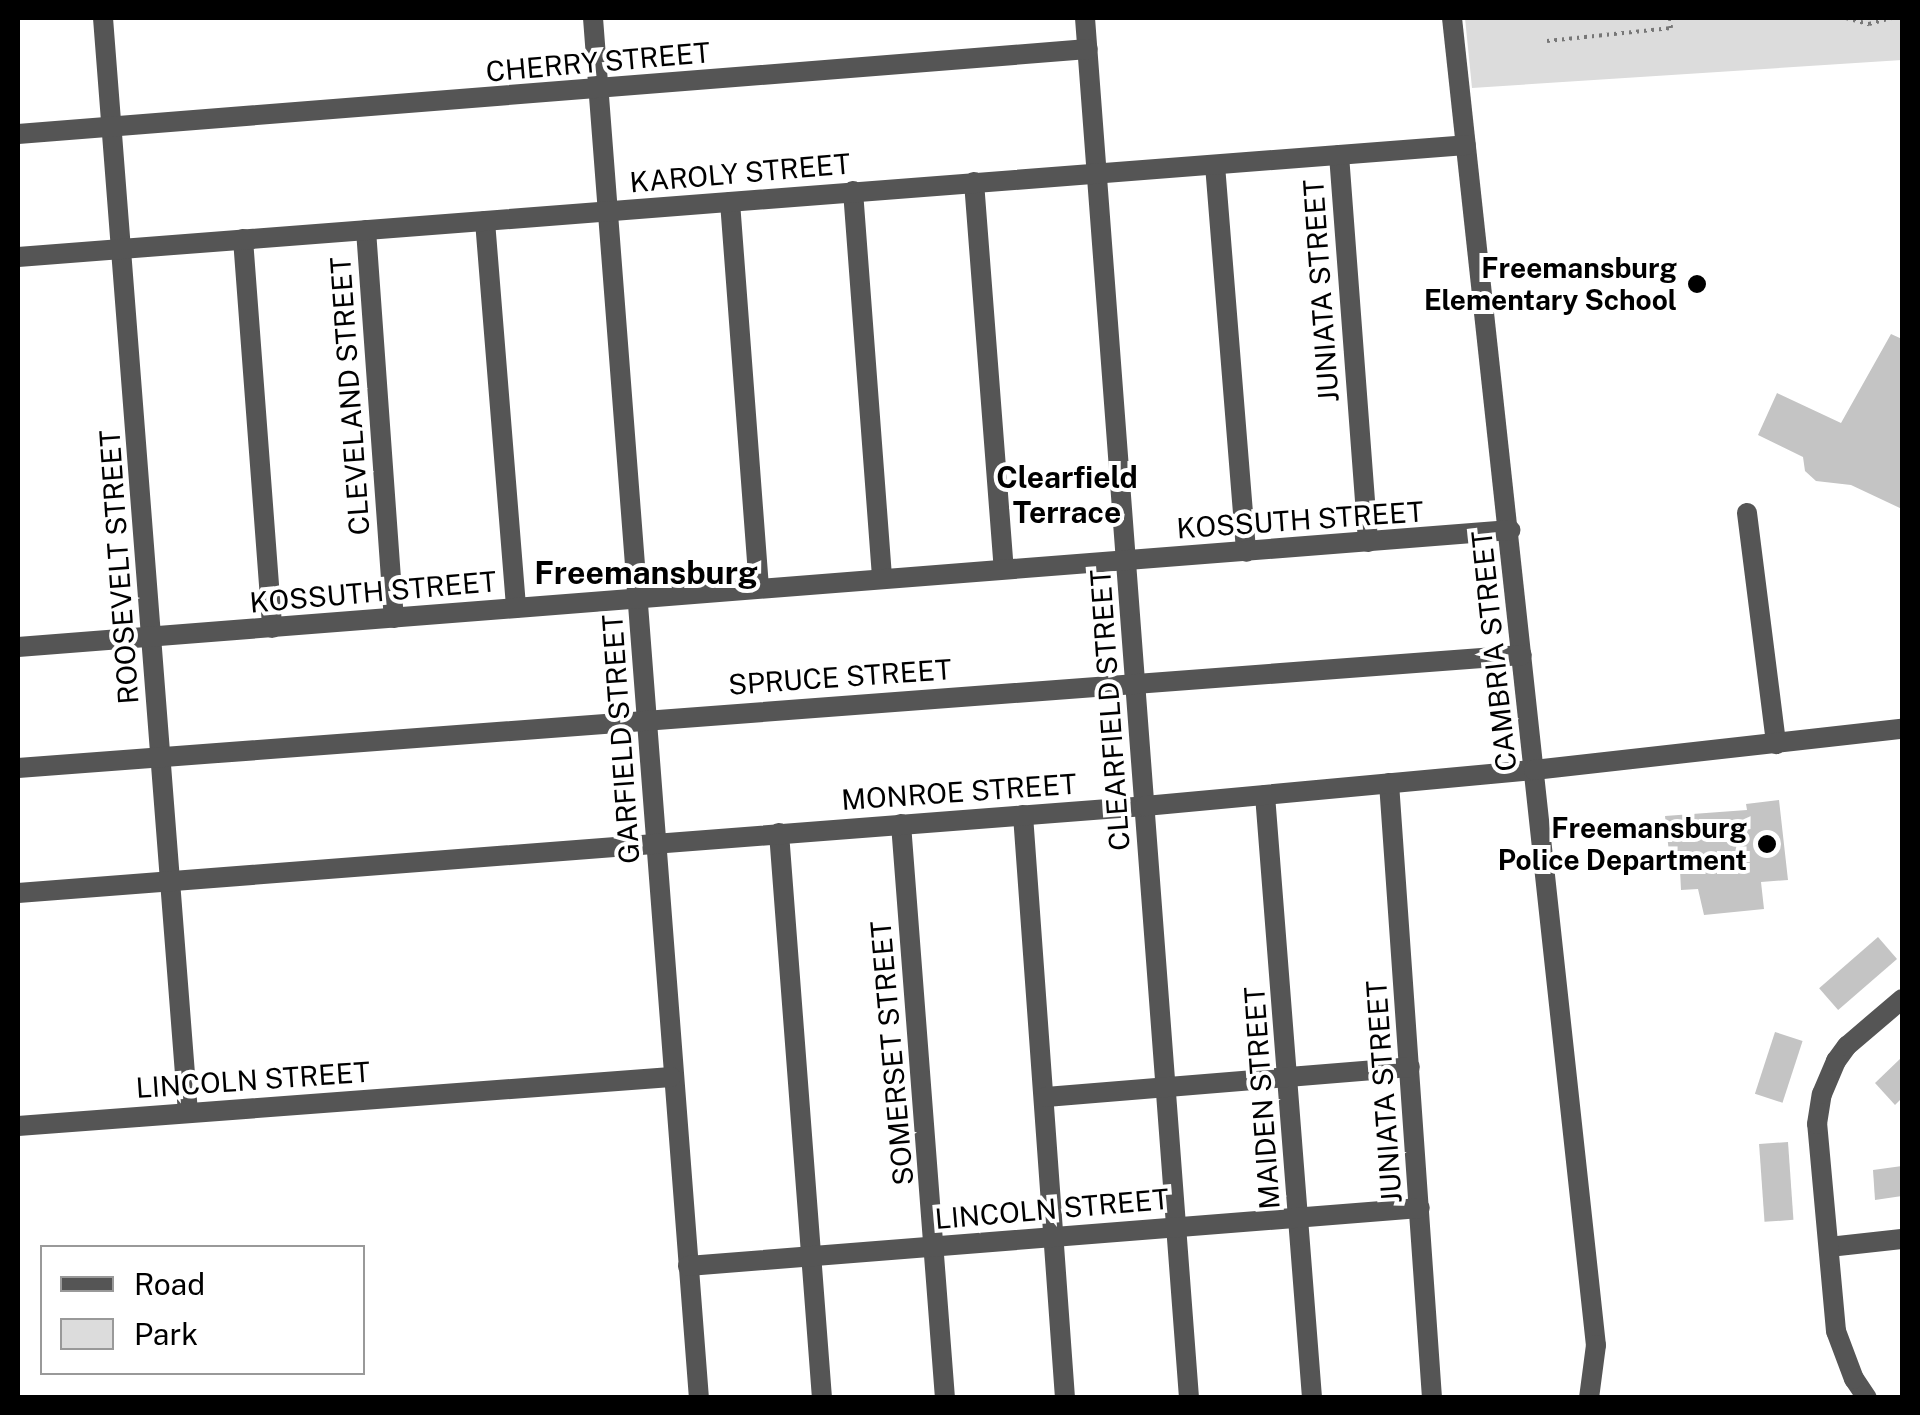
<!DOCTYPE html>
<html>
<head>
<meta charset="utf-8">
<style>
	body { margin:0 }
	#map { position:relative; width:1920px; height:1415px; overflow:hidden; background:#fff; font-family:"Public Sans",sans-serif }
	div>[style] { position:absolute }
	.green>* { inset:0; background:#dcdcdc }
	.building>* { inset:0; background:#c4c4c4; transform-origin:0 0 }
	.path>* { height:4px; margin-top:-2px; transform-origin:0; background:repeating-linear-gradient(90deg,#777 0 2.5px,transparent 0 7.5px) }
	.minor>* { height:20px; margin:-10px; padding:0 10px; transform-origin:10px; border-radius:10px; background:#555 }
	.dots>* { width:28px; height:28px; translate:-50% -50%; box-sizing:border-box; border:5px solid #fff; border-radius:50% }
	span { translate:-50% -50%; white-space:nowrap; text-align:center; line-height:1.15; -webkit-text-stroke:8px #fff; paint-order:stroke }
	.street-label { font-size:28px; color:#000 }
	.poi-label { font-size:28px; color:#000; font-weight:700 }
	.right { translate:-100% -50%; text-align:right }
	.neighbourhood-label { font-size:30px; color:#000; font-weight:700 }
	.quarter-label { font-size:32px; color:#000; font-weight:700 }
	.frame { position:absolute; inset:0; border:20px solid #000; pointer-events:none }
	.legend { position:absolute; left:40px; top:1245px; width:325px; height:130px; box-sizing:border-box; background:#fff; border:2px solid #999; margin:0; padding:12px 18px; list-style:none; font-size:30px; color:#000 }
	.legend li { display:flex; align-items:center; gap:20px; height:50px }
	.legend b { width:50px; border:2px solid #999 }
</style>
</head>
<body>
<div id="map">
	<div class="green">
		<i style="clip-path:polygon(1465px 18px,1902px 18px,1902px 60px,1472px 88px)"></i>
	</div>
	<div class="building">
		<i style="clip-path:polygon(1891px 334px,1902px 339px,1902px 509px,1851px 485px,1816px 481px,1805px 471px,1803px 457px,1758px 435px,1777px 393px,1841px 423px)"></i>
		<i style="clip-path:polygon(1779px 800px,1788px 880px,1761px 882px,1764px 909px,1704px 915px,1698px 889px,1681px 890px,1680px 870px,1671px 871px,1665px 816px,1747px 810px,1746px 804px)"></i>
		<i style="left:1878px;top:937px;width:29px;height:78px;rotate:49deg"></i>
		<i style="left:1775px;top:1032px;width:29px;height:65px;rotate:18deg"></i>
		<i style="clip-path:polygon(1902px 1057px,1902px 1098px,1895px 1105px,1875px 1083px)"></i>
		<i style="left:1788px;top:1142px;width:78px;height:29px;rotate:86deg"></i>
		<i style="clip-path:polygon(1902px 1166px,1902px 1196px,1875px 1200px,1873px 1170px)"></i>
	</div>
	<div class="path">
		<i style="left:1846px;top:18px;width:24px;rotate:15deg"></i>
		<i style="left:1869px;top:24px;width:24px;rotate:-15deg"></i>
		<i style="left:1547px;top:41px;width:125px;rotate:-6deg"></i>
		<i style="left:1671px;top:28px;width:10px;rotate:-96deg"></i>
	</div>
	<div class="minor">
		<i style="left:103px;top:18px;width:1097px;rotate:85.56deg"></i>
		<i style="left:593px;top:18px;width:1384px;rotate:85.61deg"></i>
		<i style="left:1085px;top:18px;width:1384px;rotate:85.69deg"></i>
		<i style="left:1452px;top:18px;width:1335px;rotate:83.81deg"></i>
		<i style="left:1596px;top:1345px;width:53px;rotate:97.5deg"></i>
		<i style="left:18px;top:134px;width:1073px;rotate:-4.54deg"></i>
		<i style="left:1339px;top:155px;width:388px;rotate:85.7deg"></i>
		<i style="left:1215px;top:165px;width:388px;rotate:85.4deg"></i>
		<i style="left:974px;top:182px;width:388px;rotate:85.6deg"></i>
		<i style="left:853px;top:191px;width:387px;rotate:85.7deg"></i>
		<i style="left:730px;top:202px;width:387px;rotate:85.7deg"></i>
		<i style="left:485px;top:221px;width:388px;rotate:85.4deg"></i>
		<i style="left:366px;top:230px;width:389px;rotate:85.9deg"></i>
		<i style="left:243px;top:239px;width:390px;rotate:85.7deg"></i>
		<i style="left:18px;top:257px;width:1452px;rotate:-4.42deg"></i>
		<i style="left:1747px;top:513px;width:233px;rotate:82.8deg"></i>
		<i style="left:18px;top:647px;width:1497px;rotate:-4.48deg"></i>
		<i style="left:18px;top:768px;width:1508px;rotate:-4.3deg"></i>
		<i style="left:1389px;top:783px;width:617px;rotate:86deg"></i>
		<i style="left:1265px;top:795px;width:605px;rotate:85.54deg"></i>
		<i style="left:1023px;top:815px;width:585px;rotate:85.88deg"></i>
		<i style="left:901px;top:824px;width:576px;rotate:85.62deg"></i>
		<i style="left:779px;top:833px;width:567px;rotate:85.65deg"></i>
		<i style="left:18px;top:893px;width:1130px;rotate:-4.41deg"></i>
		<i style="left:1145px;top:806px;width:391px;rotate:-5.3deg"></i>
		<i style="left:1534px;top:770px;width:370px;rotate:-6.4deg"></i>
		<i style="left:1046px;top:1097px;width:365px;rotate:-4.7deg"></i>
		<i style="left:18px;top:1126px;width:655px;rotate:-4.29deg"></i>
		<i style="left:1829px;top:1247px;width:73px;rotate:-6.3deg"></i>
		<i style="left:688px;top:1266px;width:734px;rotate:-4.53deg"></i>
		<i style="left:1867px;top:1398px;width:23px;rotate:-124deg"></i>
		<i style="left:1854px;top:1379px;width:51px;rotate:-110.6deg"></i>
		<i style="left:1836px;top:1331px;width:208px;rotate:-95.2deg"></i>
		<i style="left:1817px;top:1124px;width:30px;rotate:-81deg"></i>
		<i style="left:1822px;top:1094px;width:36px;rotate:-67deg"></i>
		<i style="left:1836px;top:1061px;width:19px;rotate:-54deg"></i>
		<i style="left:1847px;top:1046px;width:72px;rotate:-40.5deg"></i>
	</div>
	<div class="dots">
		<i style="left:1697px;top:284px;background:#000"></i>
		<i style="left:1767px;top:844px;background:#000"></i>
	</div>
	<div class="street-label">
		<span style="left:598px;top:62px;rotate:-5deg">CHERRY STREET</span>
		<span style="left:740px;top:173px;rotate:-5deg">KAROLY STREET</span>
		<span style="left:1321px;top:291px;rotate:-94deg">JUNIATA STREET</span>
		<span style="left:350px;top:396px;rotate:-94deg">CLEVELAND STREET</span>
		<span style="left:1300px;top:520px;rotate:-4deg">KOSSUTH STREET</span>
		<span style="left:119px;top:567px;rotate:-94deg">ROOSEVELT STREET</span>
		<span style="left:373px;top:592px;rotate:-5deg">KOSSUTH STREET</span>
		<span style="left:1494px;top:651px;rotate:-96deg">CAMBRIA STREET</span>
		<span style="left:840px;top:677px;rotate:-4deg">SPRUCE STREET</span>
		<span style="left:1110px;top:710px;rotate:-94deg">CLEARFIELD STREET</span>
		<span style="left:621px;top:739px;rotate:-94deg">GARFIELD STREET</span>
		<span style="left:959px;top:792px;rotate:-4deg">MONROE STREET</span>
		<span style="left:892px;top:1053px;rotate:-95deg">SOMERSET STREET</span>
		<span style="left:253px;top:1080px;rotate:-4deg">LINCOLN STREET</span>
		<span style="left:1384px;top:1092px;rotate:-94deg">JUNIATA STREET</span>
		<span style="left:1262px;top:1098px;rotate:-94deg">MAIDEN STREET</span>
		<span style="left:1052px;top:1209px;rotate:-5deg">LINCOLN STREET</span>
	</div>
	<div class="poi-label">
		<span class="right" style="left:1677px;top:284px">Freemansburg<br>Elementary School</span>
		<span class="right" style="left:1747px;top:844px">Freemansburg<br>Police Department</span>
	</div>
	<div class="neighbourhood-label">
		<span style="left:1067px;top:494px">Clearfield<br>Terrace</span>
	</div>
	<div class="quarter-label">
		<span style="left:646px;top:573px">Freemansburg</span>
	</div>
	<div class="frame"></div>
	<ul class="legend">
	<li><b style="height:12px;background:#555"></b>Road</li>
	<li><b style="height:28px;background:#dcdcdc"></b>Park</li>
	</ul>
</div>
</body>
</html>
